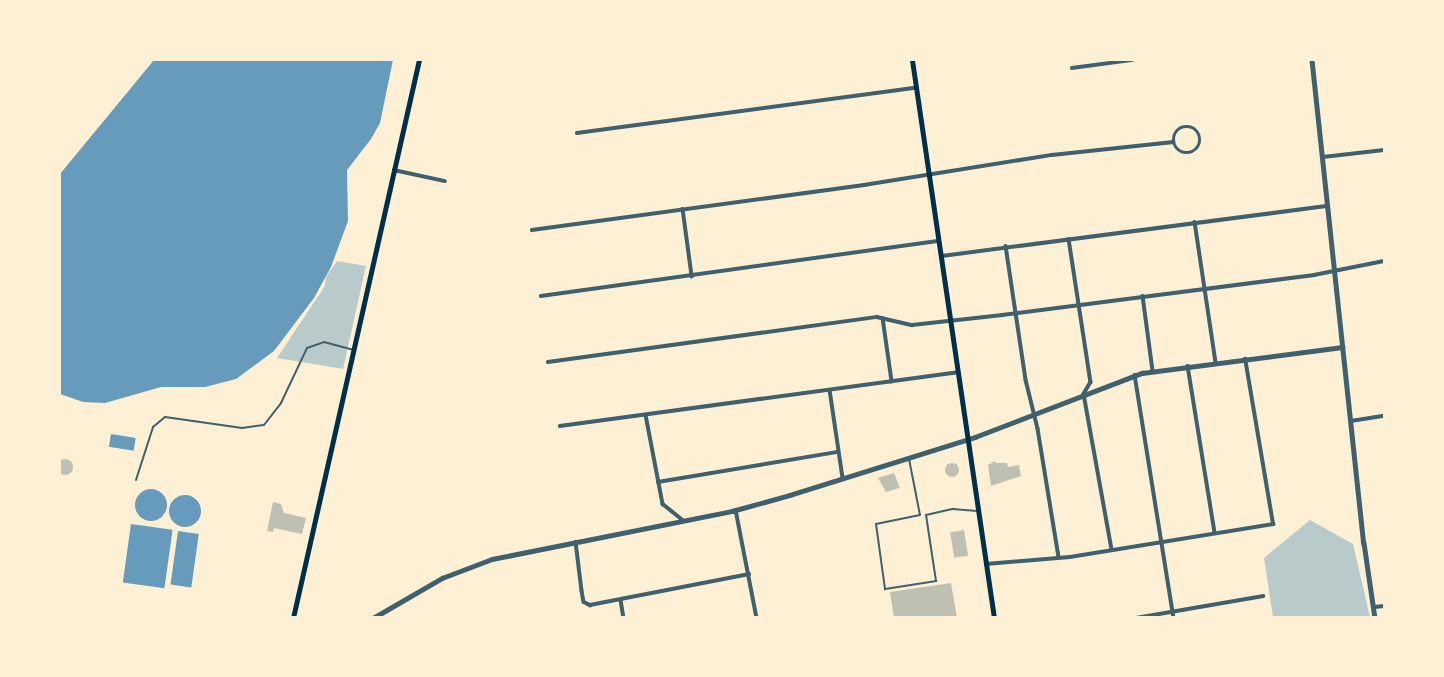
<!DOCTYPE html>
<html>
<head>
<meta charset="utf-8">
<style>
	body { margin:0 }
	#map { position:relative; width:1444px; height:677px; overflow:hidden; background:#fdf0d5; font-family:Ubuntu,sans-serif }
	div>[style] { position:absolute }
	.green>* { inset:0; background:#b9caca }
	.water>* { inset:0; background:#669bbc; transform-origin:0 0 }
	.round { border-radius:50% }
	.building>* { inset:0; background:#bec0b2; transform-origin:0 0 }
	.service>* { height:2px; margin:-1px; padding:0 1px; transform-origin:1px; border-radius:1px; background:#3f606c }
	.minor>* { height:3.5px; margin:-1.75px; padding:0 1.75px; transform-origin:1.75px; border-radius:1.75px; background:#3f606c }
	.minor>.ring { margin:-1.75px; padding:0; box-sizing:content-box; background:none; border:3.5px solid #3f606c; border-radius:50% }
	.tertiary>* { height:4.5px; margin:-2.25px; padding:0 2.25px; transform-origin:2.25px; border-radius:2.25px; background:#3f606c }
	.secondary>* { height:4.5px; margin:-2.25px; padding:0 2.25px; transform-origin:2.25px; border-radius:2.25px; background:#003049 }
	.trunk>* { height:5px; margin:-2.5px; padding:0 2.5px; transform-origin:2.5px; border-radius:2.5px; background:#003049 }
	span { translate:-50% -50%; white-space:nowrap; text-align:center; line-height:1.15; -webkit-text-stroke:5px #fdf0d5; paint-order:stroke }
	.frame { position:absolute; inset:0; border:61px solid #fdf0d5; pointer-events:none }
</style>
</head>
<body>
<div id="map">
	<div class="green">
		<i style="clip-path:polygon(337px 261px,366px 266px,343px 369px,277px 358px,325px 286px,326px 277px)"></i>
		<i style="clip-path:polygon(1310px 520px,1353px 544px,1370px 617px,1273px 617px,1264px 558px)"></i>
	</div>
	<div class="water">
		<i style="clip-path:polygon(154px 60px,393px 60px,380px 123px,371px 139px,347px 170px,348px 221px,331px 267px,314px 298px,274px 351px,236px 379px,205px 387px,161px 387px,105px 403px,83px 402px,60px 394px,60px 174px)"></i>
		<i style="left:111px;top:434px;width:25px;height:13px;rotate:9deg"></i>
		<i class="round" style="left:135px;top:489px;width:32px;height:32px"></i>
		<i class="round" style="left:169px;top:495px;width:32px;height:32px"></i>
		<i style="left:131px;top:524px;width:42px;height:59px;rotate:8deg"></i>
		<i style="left:178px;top:531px;width:21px;height:54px;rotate:8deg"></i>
	</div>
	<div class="building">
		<i class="round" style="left:57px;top:459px;width:16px;height:16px"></i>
		<i style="clip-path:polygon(995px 461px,996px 463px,1007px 463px,1008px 467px,1019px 465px,1021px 476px,991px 486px,988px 465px)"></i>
		<i class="round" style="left:945px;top:463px;width:14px;height:14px"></i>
		<i style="clip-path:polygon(894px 473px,900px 488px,886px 492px,878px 478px)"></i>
		<i style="clip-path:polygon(273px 502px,281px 504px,284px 513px,306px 518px,302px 534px,274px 528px,273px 532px,267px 531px)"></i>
		<i style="left:964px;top:530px;width:26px;height:14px;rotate:81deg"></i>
		<i style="clip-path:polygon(951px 583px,957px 618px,894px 618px,890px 592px)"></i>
	</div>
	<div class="service">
		<i style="left:909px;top:459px;width:57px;rotate:78.9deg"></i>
		<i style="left:920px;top:515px;width:45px;rotate:168.4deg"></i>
		<i style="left:876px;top:524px;width:66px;rotate:82.1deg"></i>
		<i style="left:885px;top:589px;width:52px;rotate:-8.9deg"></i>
		<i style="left:936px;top:581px;width:67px;rotate:-98.6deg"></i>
		<i style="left:926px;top:515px;width:28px;rotate:-13deg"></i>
		<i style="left:953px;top:509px;width:24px;rotate:5deg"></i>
		<i style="left:136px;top:480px;width:56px;rotate:-72.2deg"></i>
		<i style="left:153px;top:427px;width:16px;rotate:-40deg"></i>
		<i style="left:165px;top:417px;width:78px;rotate:8.1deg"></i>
		<i style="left:242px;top:428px;width:22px;rotate:-8deg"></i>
		<i style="left:264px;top:425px;width:28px;rotate:-52deg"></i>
		<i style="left:281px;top:403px;width:61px;rotate:-64.7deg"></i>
		<i style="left:307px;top:348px;width:18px;rotate:-19deg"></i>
		<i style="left:324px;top:342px;width:30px;rotate:15deg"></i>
	</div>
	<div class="minor">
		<i style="left:1072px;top:68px;width:61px;rotate:-7.6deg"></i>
		<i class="ring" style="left:1174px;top:127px;width:22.5px;height:22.5px"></i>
		<i style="left:577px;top:133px;width:341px;rotate:-7.6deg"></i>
		<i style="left:1323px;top:157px;width:61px;rotate:-6.5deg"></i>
		<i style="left:394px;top:170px;width:52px;rotate:12.2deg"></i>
		<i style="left:683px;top:209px;width:68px;rotate:82.3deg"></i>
		<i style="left:1195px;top:222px;width:143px;rotate:81.5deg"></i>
		<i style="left:532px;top:230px;width:335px;rotate:-7.7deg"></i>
		<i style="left:864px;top:185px;width:190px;rotate:-9.1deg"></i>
		<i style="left:1052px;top:155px;width:122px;rotate:-6.1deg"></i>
		<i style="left:1069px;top:239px;width:145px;rotate:81.3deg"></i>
		<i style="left:1091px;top:382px;width:14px;rotate:120deg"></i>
		<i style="left:1084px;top:394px;width:158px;rotate:79.8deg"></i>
		<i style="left:1006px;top:246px;width:135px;rotate:81.5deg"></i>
		<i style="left:1026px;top:380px;width:50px;rotate:76.2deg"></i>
		<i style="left:1038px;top:429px;width:130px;rotate:80.7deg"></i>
		<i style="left:942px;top:256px;width:389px;rotate:-7.4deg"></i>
		<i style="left:541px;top:296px;width:400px;rotate:-7.9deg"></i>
		<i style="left:1143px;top:296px;width:76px;rotate:82.4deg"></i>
		<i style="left:883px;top:318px;width:64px;rotate:81.9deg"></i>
		<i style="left:548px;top:362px;width:332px;rotate:-7.8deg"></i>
		<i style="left:877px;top:317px;width:36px;rotate:13deg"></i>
		<i style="left:912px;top:325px;width:91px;rotate:-6.3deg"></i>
		<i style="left:1002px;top:315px;width:315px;rotate:-7.3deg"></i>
		<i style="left:1314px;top:275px;width:71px;rotate:-11.3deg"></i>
		<i style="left:1188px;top:366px;width:169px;rotate:80.8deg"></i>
		<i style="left:1135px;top:375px;width:246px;rotate:80.9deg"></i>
		<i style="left:830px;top:390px;width:89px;rotate:81.6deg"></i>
		<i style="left:646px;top:415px;width:91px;rotate:79.2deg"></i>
		<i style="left:663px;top:504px;width:27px;rotate:39deg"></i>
		<i style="left:1351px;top:421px;width:33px;rotate:-9deg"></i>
		<i style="left:560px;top:426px;width:401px;rotate:-7.7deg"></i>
		<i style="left:658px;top:482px;width:182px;rotate:-9.5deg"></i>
		<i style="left:736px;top:510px;width:110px;rotate:79deg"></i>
		<i style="left:576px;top:542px;width:49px;rotate:83deg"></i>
		<i style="left:582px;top:591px;width:11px;rotate:80deg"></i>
		<i style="left:584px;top:602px;width:7px;rotate:27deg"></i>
		<i style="left:590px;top:605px;width:162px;rotate:-11deg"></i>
		<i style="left:986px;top:564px;width:84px;rotate:-4.8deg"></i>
		<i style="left:1070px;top:557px;width:206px;rotate:-9.2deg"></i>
		<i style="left:1273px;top:524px;width:167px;rotate:-99.6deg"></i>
		<i style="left:621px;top:600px;width:18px;rotate:81deg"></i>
		<i style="left:1374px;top:607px;width:10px;rotate:-6deg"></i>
		<i style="left:1136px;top:618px;width:129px;rotate:-9.8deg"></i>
	</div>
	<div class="tertiary">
		<i style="left:1312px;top:60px;width:486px;rotate:83.9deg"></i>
		<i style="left:1364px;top:543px;width:76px;rotate:81.7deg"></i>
		<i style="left:373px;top:618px;width:80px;rotate:-30.1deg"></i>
		<i style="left:442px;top:578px;width:53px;rotate:-20.8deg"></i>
		<i style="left:492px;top:559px;width:245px;rotate:-11.3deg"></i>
		<i style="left:732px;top:511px;width:60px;rotate:-15.4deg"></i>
		<i style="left:790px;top:495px;width:194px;rotate:-17.4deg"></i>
		<i style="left:975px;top:437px;width:179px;rotate:-21deg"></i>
		<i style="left:1142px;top:373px;width:202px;rotate:-7.4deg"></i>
	</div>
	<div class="secondary">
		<i style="left:293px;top:618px;width:572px;rotate:-77.28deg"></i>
	</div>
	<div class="trunk">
		<i style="left:912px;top:60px;width:564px;rotate:81.64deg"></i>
	</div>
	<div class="frame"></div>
</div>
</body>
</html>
